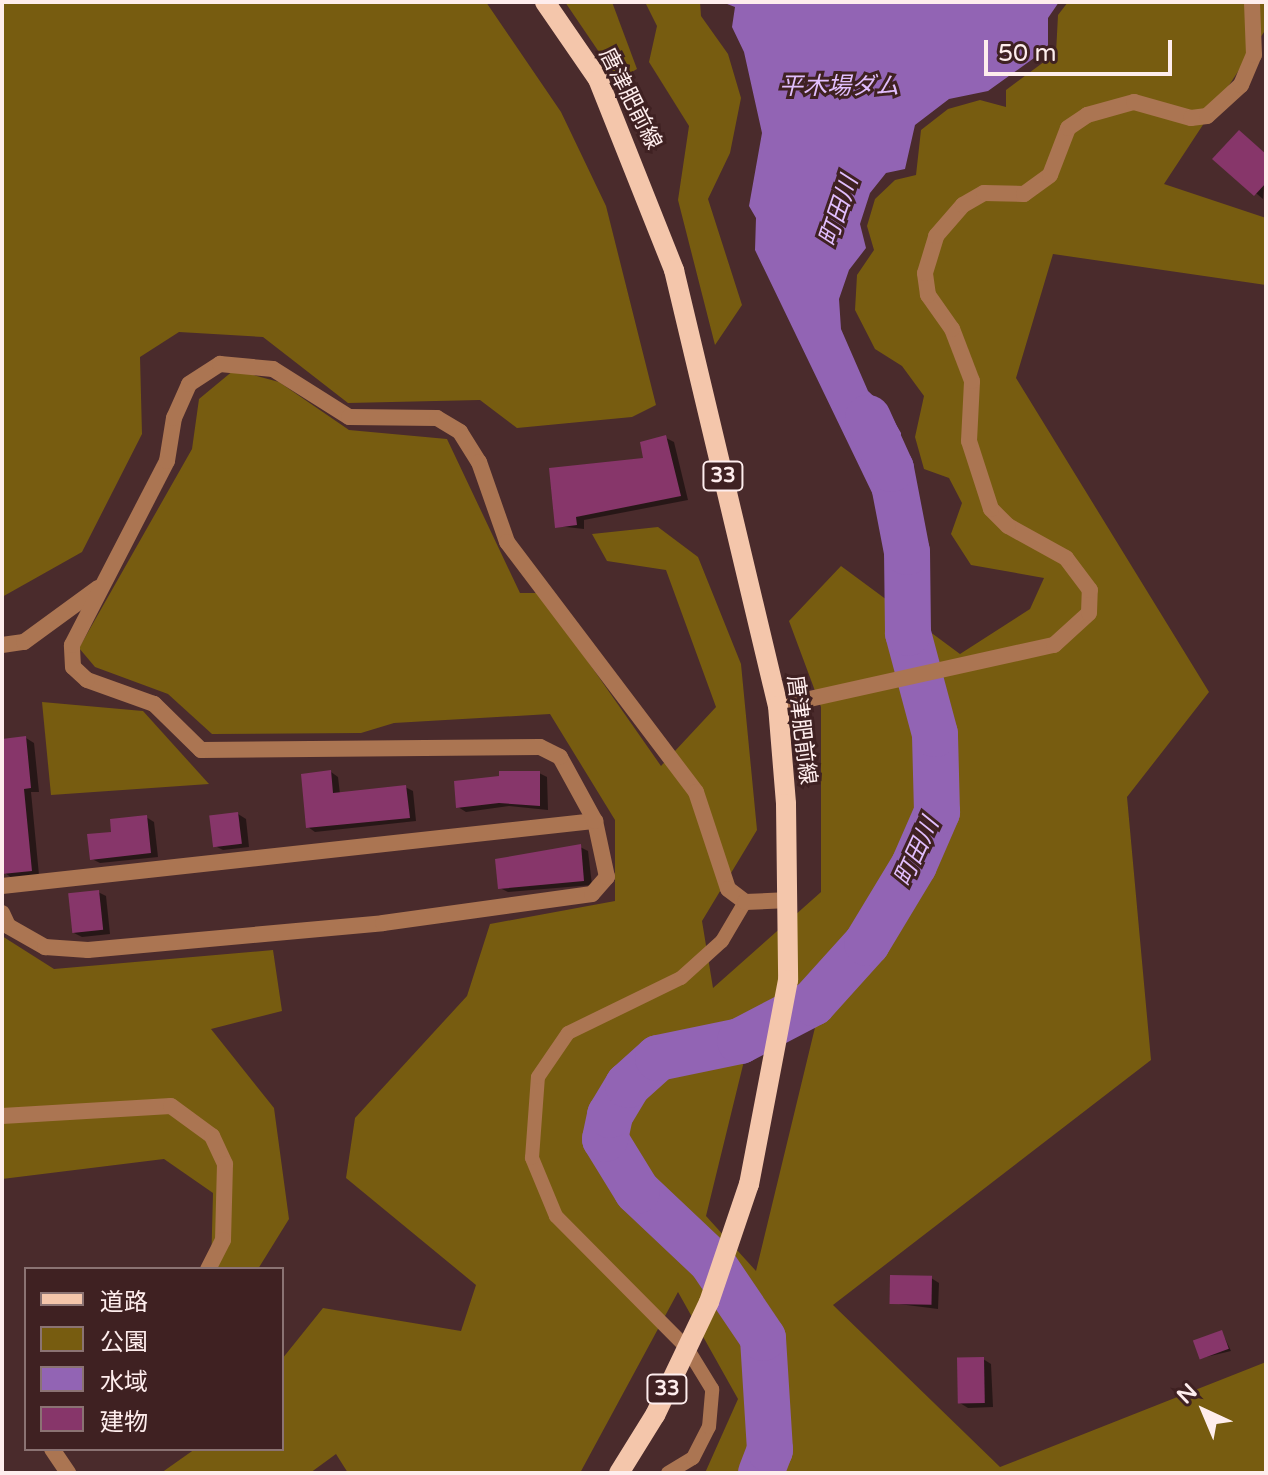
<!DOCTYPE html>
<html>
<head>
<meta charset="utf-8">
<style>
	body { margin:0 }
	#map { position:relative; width:1268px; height:1475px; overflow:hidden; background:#4a2b2c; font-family:"Varela Round","Noto Sans JP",sans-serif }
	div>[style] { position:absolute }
	.green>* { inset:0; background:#775c10 }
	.water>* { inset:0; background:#9264b4 }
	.shadow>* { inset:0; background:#0007 }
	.river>* { height:46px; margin:-23px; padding:0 23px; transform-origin:23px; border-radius:23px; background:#9264b4 }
	.building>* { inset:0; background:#87366a; transform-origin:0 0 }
	.lane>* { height:14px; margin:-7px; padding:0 7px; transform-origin:7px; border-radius:7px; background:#ab7552 }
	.street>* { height:16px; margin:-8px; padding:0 8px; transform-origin:8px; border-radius:8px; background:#ab7552 }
	.primary>* { height:20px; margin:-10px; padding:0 10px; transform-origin:10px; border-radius:10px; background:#f4c6ab }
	span { translate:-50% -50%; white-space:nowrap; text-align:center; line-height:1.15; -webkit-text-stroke:6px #3f2122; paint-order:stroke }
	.shield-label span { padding:2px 6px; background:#3f2122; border:2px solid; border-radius:6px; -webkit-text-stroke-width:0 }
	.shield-label { font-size:20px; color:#feeded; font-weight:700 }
	.street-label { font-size:22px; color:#feeded }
	.water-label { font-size:24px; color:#e1befd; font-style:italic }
	.frame { position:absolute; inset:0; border:4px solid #feeded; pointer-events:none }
	.legend { position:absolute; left:24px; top:1267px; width:260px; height:184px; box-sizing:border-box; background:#3f2122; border:2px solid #8b7373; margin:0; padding:10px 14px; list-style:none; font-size:24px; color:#feeded }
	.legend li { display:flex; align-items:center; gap:16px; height:40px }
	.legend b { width:40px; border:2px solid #8b7373 }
	.north { position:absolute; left:1164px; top:1371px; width:80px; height:80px; -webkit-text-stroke:6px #3f2122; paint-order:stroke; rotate:316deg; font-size:22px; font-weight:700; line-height:32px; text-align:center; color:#feeded }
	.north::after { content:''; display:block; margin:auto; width:28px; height:36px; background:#feeded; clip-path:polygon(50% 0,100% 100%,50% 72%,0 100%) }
	.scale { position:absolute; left:984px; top:40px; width:188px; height:36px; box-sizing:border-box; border:4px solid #feeded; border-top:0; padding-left:10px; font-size:24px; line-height:28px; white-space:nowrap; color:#feeded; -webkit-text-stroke:6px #3f2122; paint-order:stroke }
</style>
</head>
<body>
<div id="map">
	<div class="green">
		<i style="clip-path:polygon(2px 2px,486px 2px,561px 112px,606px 206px,656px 405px,632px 417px,517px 428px,480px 400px,348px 403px,263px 337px,179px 332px,140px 357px,142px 434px,82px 552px,2px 597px)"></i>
		<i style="clip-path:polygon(565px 2px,612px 2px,637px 69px,618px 80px)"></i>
		<i style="clip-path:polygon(645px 2px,700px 2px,701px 16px,728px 54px,741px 98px,730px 153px,708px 199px,742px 305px,715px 345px,678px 200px,689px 126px,649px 62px,657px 26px)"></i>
		<i style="clip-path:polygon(evenodd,1068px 2px,1266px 2px,1266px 29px,1164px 184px,1266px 218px,1266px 285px,1053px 254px,1016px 378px,1209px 692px,1127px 797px,1151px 1060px,833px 1305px,1000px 1467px,1266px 1362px,1266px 1473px,705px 1473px,738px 1399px,678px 1292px,580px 1473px,348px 1473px,336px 1454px,310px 1473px,161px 1473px,195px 1449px,282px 1449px,282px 1359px,323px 1308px,461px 1331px,476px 1285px,346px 1178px,355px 1118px,467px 996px,490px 924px,615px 901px,615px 820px,550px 714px,394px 723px,361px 733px,212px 734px,168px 694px,95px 667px,79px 648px,192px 449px,199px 399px,234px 370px,279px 382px,349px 430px,447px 439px,520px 593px,540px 593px,661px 766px,716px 707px,666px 570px,607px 561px,592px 534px,658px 527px,698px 557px,741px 664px,757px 830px,702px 921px,713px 988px,821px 892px,821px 707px,789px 621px,841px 566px,960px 654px,1030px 609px,1044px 578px,971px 565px,951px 534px,962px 503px,949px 478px,924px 469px,915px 437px,924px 396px,902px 366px,875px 349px,855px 310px,857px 275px,874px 250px,867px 226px,875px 199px,895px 180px,916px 175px,921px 130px,948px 109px,980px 100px,1006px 107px,1006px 90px,1056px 53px,1058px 15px,1068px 2px,818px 1010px,819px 1011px,756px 1271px,706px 1216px,744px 1061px,818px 1010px)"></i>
		<i style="clip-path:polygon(42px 702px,143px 711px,209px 784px,51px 795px)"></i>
		<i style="clip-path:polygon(2px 936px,54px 969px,273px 950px,282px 1011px,211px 1029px,274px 1108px,289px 1219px,258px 1269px,211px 1269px,213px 1193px,164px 1159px,2px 1179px)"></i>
	</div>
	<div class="water">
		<i style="clip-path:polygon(1059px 2px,1048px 18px,1048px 48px,988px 91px,949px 99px,915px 125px,905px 169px,886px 173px,870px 193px,860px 224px,866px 248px,849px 270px,839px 299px,841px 329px,868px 391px,887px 409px,901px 433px,900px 473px,873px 477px,876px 501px,755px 250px,756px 218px,749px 206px,762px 133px,744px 52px,732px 27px,735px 7px,722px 2px)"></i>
	</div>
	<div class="shadow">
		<i style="clip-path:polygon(1239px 132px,1266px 154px,1263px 199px,1215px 159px)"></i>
		<i style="clip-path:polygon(666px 438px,674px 442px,688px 500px,584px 520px,584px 529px,557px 526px,646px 460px)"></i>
		<i style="clip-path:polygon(26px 738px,34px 743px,39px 792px,31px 792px,39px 875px,12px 878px,5px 873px,2px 847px,2px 741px)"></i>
		<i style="clip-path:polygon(331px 772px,338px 777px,340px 794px,405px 787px,413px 791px,416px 821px,315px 832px,308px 827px)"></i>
		<i style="clip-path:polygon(539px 773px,547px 777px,548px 810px,509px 806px,466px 812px,458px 807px)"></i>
		<i style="clip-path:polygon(238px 814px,246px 819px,249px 847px,223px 850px,215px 846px)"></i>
		<i style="clip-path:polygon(146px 817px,154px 822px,158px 857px,100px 863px,92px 859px,113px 833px)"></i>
		<i style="clip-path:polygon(580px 847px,588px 851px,592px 885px,508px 892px,500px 888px)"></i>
		<i style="clip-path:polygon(98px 892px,106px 896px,110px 934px,82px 937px,74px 933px)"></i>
		<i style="clip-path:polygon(931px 1278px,939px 1283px,938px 1309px,891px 1303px)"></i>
		<i style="clip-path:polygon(1222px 1332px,1231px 1351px,1202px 1358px)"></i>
		<i style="clip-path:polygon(983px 1359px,991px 1364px,993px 1407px,968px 1408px,960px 1403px)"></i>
	</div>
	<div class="river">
		<i style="left:761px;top:1473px;width:25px;rotate:-69deg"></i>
		<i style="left:770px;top:1450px;width:112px;rotate:-93.6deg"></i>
		<i style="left:763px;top:1338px;width:93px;rotate:-124deg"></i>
		<i style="left:711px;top:1261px;width:102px;rotate:-136.6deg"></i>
		<i style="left:637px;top:1191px;width:61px;rotate:-121.6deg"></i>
		<i style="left:605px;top:1139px;width:25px;rotate:-78deg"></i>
		<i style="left:610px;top:1115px;width:35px;rotate:-59deg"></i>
		<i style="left:628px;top:1085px;width:40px;rotate:-42deg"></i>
		<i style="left:658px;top:1058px;width:84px;rotate:-11.7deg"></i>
		<i style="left:740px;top:1041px;width:82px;rotate:-27.5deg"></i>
		<i style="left:813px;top:1003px;width:81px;rotate:-48deg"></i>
		<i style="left:867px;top:943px;width:91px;rotate:-58.9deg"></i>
		<i style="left:914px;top:865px;width:58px;rotate:-66.5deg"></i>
		<i style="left:937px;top:812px;width:78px;rotate:-91.5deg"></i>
		<i style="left:935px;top:734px;width:105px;rotate:-105deg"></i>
		<i style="left:908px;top:633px;width:81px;rotate:-90.7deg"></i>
		<i style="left:907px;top:552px;width:85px;rotate:-100.9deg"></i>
		<i style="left:891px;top:469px;width:56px;rotate:-114.3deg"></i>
	</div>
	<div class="building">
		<i style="clip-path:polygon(1239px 130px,1266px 154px,1266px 183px,1254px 196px,1212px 159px)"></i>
		<i style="clip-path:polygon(666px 435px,681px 496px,576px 517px,577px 525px,555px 528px,549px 468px,643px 458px,640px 442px)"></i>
		<i style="clip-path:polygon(26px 736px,31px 788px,24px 789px,32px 871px,2px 874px,2px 739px)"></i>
		<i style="clip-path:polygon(331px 770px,333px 793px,406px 785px,410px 818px,306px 828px,301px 774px)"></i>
		<i style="clip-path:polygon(499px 771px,540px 771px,540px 806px,499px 803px,456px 808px,454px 781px,499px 776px)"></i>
		<i style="left:238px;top:812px;width:32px;height:29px;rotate:83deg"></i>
		<i style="clip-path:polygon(147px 815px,151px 853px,90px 860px,87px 834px,111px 832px,110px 819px)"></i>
		<i style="clip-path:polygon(581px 844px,584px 881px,498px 889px,495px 859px)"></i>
		<i style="left:99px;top:890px;width:40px;height:31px;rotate:84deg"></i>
		<i style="left:890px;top:1275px;width:42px;height:29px;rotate:1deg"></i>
		<i style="left:1222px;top:1330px;width:20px;height:31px;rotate:70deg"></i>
		<i style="left:984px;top:1357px;width:46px;height:27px;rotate:89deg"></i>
	</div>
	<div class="lane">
		<i style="left:668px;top:1473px;width:29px;rotate:-31deg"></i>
		<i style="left:693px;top:1458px;width:35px;rotate:-63deg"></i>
		<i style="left:709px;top:1427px;width:38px;rotate:-85deg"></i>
		<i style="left:712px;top:1389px;width:48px;rotate:-121.4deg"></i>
		<i style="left:687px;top:1348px;width:186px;rotate:-134.8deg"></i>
		<i style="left:556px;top:1216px;width:63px;rotate:-112.5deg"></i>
		<i style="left:532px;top:1158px;width:81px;rotate:-85.8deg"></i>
		<i style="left:538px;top:1077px;width:53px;rotate:-55.7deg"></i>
		<i style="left:568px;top:1033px;width:126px;rotate:-26deg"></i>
		<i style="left:681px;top:978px;width:55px;rotate:-42.1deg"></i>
		<i style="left:722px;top:941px;width:45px;rotate:-59.5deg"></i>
	</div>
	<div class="street">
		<i style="left:2px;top:645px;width:22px;rotate:-8deg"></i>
		<i style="left:24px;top:642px;width:92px;rotate:-36.1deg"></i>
		<i style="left:778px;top:706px;width:283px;rotate:-12.5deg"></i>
		<i style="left:1054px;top:645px;width:47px;rotate:-42.4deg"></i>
		<i style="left:1089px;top:613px;width:23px;rotate:-88deg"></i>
		<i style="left:1090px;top:590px;width:40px;rotate:-127deg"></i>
		<i style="left:1066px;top:558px;width:66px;rotate:-151.1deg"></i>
		<i style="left:1008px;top:526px;width:24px;rotate:-135deg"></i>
		<i style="left:991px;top:509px;width:71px;rotate:-107.9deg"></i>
		<i style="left:969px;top:441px;width:60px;rotate:-87.1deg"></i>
		<i style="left:972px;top:381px;width:56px;rotate:-111deg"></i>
		<i style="left:952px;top:329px;width:42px;rotate:-125.2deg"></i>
		<i style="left:928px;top:295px;width:22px;rotate:-98deg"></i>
		<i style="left:925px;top:273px;width:39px;rotate:-73deg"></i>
		<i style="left:936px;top:236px;width:41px;rotate:-48.9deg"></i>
		<i style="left:963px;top:205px;width:24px;rotate:-30deg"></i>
		<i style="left:984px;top:193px;width:40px;rotate:1.4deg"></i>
		<i style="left:1024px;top:194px;width:32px;rotate:-36deg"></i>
		<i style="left:1050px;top:175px;width:50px;rotate:-69deg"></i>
		<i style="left:1068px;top:128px;width:23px;rotate:-34deg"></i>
		<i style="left:1087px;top:115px;width:49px;rotate:-15.5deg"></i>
		<i style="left:1134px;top:102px;width:59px;rotate:15.7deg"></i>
		<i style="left:1191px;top:118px;width:16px;rotate:-7deg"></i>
		<i style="left:1207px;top:116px;width:46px;rotate:-42.4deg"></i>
		<i style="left:1241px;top:85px;width:33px;rotate:-67deg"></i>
		<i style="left:1254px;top:55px;width:53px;rotate:-92.2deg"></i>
		<i style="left:2px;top:886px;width:597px;rotate:-6.26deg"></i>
		<i style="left:2px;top:913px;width:14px;rotate:65deg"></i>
		<i style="left:8px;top:926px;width:43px;rotate:29.6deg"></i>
		<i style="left:45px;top:947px;width:43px;rotate:4deg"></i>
		<i style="left:88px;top:950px;width:296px;rotate:-5.2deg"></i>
		<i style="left:383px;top:923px;width:211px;rotate:-7.9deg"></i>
		<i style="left:592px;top:894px;width:23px;rotate:-49deg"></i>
		<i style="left:607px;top:877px;width:57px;rotate:-102.1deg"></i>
		<i style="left:595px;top:821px;width:73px;rotate:-118.7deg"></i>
		<i style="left:560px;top:757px;width:22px;rotate:-153deg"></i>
		<i style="left:540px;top:747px;width:339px;rotate:179.5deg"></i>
		<i style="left:201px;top:750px;width:66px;rotate:-135.6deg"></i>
		<i style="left:154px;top:704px;width:71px;rotate:-160.3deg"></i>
		<i style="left:87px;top:680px;width:19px;rotate:-137deg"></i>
		<i style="left:73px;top:667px;width:22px;rotate:-93deg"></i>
		<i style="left:72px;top:645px;width:207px;rotate:-62.7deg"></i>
		<i style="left:167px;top:461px;width:44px;rotate:-80.8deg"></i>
		<i style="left:174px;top:418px;width:37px;rotate:-66deg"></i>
		<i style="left:189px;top:384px;width:37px;rotate:-33deg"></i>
		<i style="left:220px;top:364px;width:53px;rotate:5.4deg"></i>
		<i style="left:273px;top:369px;width:90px;rotate:32.3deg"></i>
		<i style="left:349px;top:417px;width:88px;rotate:0.7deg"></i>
		<i style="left:437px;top:418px;width:27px;rotate:31deg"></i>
		<i style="left:460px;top:432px;width:36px;rotate:58deg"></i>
		<i style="left:479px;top:462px;width:85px;rotate:70.7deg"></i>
		<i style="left:507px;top:542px;width:313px;rotate:52.9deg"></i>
		<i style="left:696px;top:792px;width:102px;rotate:71.7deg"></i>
		<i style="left:728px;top:889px;width:21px;rotate:37deg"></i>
		<i style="left:745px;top:902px;width:44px;rotate:-2.6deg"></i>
		<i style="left:2px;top:1116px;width:169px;rotate:-3.4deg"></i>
		<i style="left:171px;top:1106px;width:51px;rotate:36.2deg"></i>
		<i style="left:212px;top:1136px;width:31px;rotate:65deg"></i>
		<i style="left:225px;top:1164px;width:76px;rotate:91.5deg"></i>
		<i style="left:223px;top:1240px;width:33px;rotate:117deg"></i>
		<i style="left:52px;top:1449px;width:29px;rotate:56deg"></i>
	</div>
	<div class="primary">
		<i style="left:545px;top:2px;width:93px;rotate:55.5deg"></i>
		<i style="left:598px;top:79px;width:206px;rotate:68.3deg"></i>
		<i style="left:674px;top:270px;width:448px;rotate:76.6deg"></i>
		<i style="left:778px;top:706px;width:98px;rotate:85.3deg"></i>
		<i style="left:786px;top:804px;width:176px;rotate:89.3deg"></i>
		<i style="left:788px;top:980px;width:208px;rotate:100.8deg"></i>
		<i style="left:749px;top:1184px;width:125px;rotate:108.7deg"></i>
		<i style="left:709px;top:1302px;width:125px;rotate:115.5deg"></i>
		<i style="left:655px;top:1415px;width:68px;rotate:121.8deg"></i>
	</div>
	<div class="shield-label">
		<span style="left:723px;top:476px">33</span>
		<span style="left:667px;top:1389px">33</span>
	</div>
	<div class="street-label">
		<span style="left:630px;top:99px;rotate:63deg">唐津肥前線</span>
		<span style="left:801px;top:730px;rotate:83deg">唐津肥前線</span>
	</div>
	<div class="water-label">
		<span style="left:839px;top:87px">平木場ダム</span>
		<span style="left:839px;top:211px;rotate:-71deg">町田川</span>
		<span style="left:917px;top:852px;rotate:-65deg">町田川</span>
	</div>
	<div class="frame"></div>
	<ul class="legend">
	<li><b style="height:10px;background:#f4c6ab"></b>道路</li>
	<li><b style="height:22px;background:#775c10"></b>公園</li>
	<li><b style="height:22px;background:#9264b4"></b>水域</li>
	<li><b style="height:22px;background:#87366a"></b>建物</li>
	</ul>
	<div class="north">N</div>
	<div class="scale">50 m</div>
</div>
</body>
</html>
